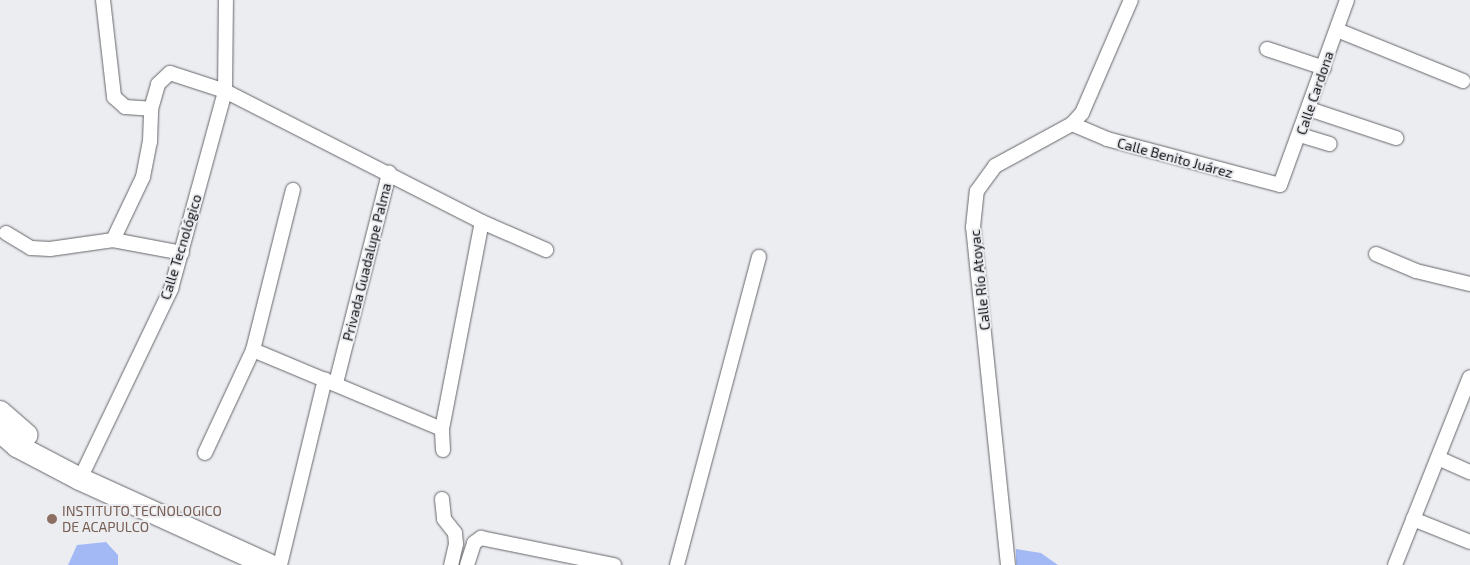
<!DOCTYPE html>
<html>
<head>
<meta charset="utf-8">
<style>
	body { margin:0 }
	#map { position:relative; width:1470px; height:565px; overflow:hidden; background:#ecedf1; font-family:"Exo 2",sans-serif }
	div>[style] { position:absolute }
	.green>* { inset:0; background:#a3b9f6 }
	.roads { filter:drop-shadow(0 0 1px #65666a) drop-shadow(0 0 1px #65666a) }
	.street>* { height:14px; margin:-7px; padding:0 7px; transform-origin:7px; border-radius:7px; background:#fff }
	.primary>* { height:22px; margin:-11px; padding:0 11px; transform-origin:11px; border-radius:11px; background:#fff }
	.dots>* { width:14px; height:14px; translate:-50% -50%; box-sizing:border-box; border:2px solid #ecedf1; border-radius:50% }
	span { translate:-50% -50%; white-space:nowrap; text-align:center; line-height:1.15; -webkit-text-stroke:4px #ecedf1; paint-order:stroke }
	.street-label { font-size:14px; color:#0e0f10 }
	.education-label { font-size:14px; color:#785e54 }
	.left { translate:0 -50%; text-align:left }
</style>
</head>
<body>
<div id="map">
	<div class="green">
		<i style="clip-path:polygon(106px 542px,118px 555px,118px 565px,68px 565px,77px 545px)"></i>
		<i style="clip-path:polygon(1016px 549px,1041px 553px,1058px 565px,1016px 565px)"></i>
	</div>
	<div class="roads">
		<div class="street">
			<i style="left:103px;top:0;width:98px;rotate:83.5deg"></i>
			<i style="left:114px;top:97px;width:15px;rotate:42deg"></i>
			<i style="left:125px;top:107px;width:26px;rotate:4deg"></i>
			<i style="left:1337px;top:30px;width:136px;rotate:22deg"></i>
			<i style="left:1267px;top:49px;width:60px;rotate:18.4deg"></i>
			<i style="left:1309px;top:109px;width:92px;rotate:18.4deg"></i>
			<i style="left:1072px;top:124px;width:38px;rotate:23deg"></i>
			<i style="left:1107px;top:139px;width:179px;rotate:14.9deg"></i>
			<i style="left:1280px;top:185px;width:197px;rotate:-70.1deg"></i>
			<i style="left:1300px;top:135px;width:31px;rotate:17deg"></i>
			<i style="left:6px;top:233px;width:29px;rotate:31deg"></i>
			<i style="left:31px;top:248px;width:19px;rotate:3deg"></i>
			<i style="left:50px;top:249px;width:64px;rotate:-8.1deg"></i>
			<i style="left:113px;top:240px;width:70px;rotate:10.7deg"></i>
			<i style="left:113px;top:240px;width:70px;rotate:-64.5deg"></i>
			<i style="left:143px;top:177px;width:36px;rotate:-79deg"></i>
			<i style="left:150px;top:142px;width:33px;rotate:-88deg"></i>
			<i style="left:151px;top:109px;width:26px;rotate:-74deg"></i>
			<i style="left:158px;top:84px;width:16px;rotate:-43deg"></i>
			<i style="left:170px;top:73px;width:58px;rotate:18.1deg"></i>
			<i style="left:225px;top:91px;width:288px;rotate:27deg"></i>
			<i style="left:482px;top:222px;width:70px;rotate:23.6deg"></i>
			<i style="left:1376px;top:254px;width:43px;rotate:23deg"></i>
			<i style="left:1416px;top:271px;width:56px;rotate:13.5deg"></i>
			<i style="left:253px;top:350px;width:205px;rotate:22.7deg"></i>
			<i style="left:336px;top:383px;width:217px;rotate:-75.8deg"></i>
			<i style="left:443px;top:450px;width:21px;rotate:-93deg"></i>
			<i style="left:442px;top:429px;width:211px;rotate:-79.1deg"></i>
			<i style="left:205px;top:453px;width:114px;rotate:-65deg"></i>
			<i style="left:253px;top:350px;width:165px;rotate:-76deg"></i>
			<i style="left:1438px;top:458px;width:35px;rotate:24deg"></i>
			<i style="left:80px;top:479px;width:211px;rotate:-64.4deg"></i>
			<i style="left:171px;top:289px;width:205px;rotate:-74.7deg"></i>
			<i style="left:225px;top:91px;width:91px;rotate:-89.4deg"></i>
			<i style="left:442px;top:499px;width:20px;rotate:84deg"></i>
			<i style="left:444px;top:519px;width:18px;rotate:52deg"></i>
			<i style="left:455px;top:533px;width:11px;rotate:85deg"></i>
			<i style="left:456px;top:544px;width:22px;rotate:103deg"></i>
			<i style="left:1413px;top:519px;width:61px;rotate:22deg"></i>
			<i style="left:280px;top:565px;width:191px;rotate:-76.4deg"></i>
			<i style="left:467px;top:565px;width:23px;rotate:-72deg"></i>
			<i style="left:474px;top:543px;width:9px;rotate:-36deg"></i>
			<i style="left:481px;top:538px;width:136px;rotate:11.5deg"></i>
			<i style="left:677px;top:565px;width:319px;rotate:-75.1deg"></i>
			<i style="left:1008px;top:565px;width:340px;rotate:-95.9deg"></i>
			<i style="left:973px;top:227px;width:36px;rotate:-84deg"></i>
			<i style="left:977px;top:191px;width:31px;rotate:-54deg"></i>
			<i style="left:995px;top:166px;width:88px;rotate:-28.6deg"></i>
			<i style="left:1072px;top:124px;width:15px;rotate:-48deg"></i>
			<i style="left:1082px;top:113px;width:123px;rotate:-66.6deg"></i>
			<i style="left:1395px;top:565px;width:202px;rotate:-68.3deg"></i>
		</div>
		<div class="primary">
			<i style="left:0;top:412px;width:35px;rotate:41deg"></i>
			<i style="left:0;top:431px;width:23px;rotate:41deg"></i>
			<i style="left:17px;top:446px;width:71px;rotate:27.6deg"></i>
			<i style="left:80px;top:479px;width:208px;rotate:24.5deg"></i>
		</div>
	</div>
	<div class="dots">
		<i style="left:52px;top:519px;background:#8d6e63"></i>
	</div>
	<div class="street-label">
		<span style="left:1315px;top:93px;rotate:-71deg">Calle Cardona</span>
		<span style="left:1175px;top:158px;rotate:15deg">Calle Benito Juárez</span>
		<span style="left:181px;top:247px;rotate:-73deg">Calle Tecnológico</span>
		<span style="left:367px;top:262px;rotate:-76deg">Privada Guadalupe Palma</span>
		<span style="left:980px;top:280px;rotate:-96deg">Calle Río Atoyac</span>
	</div>
	<div class="education-label">
		<span class="left" style="left:62px;top:519px">INSTITUTO TECNOLOGICO<br>DE ACAPULCO</span>
	</div>
</div>
</body>
</html>
